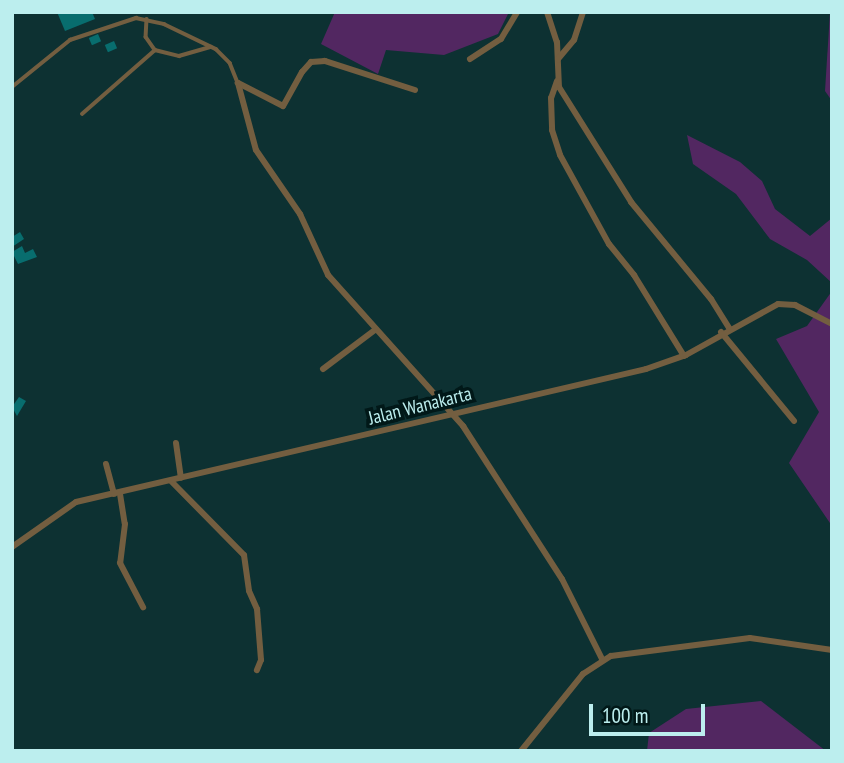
<!DOCTYPE html>
<html>
<head>
<meta charset="utf-8">
<style>
	body { margin:0 }
	#map { position:relative; width:844px; height:763px; overflow:hidden; background:#0d3132; font-family:"PT Sans Narrow",sans-serif }
	div>[style] { position:absolute }
	.green>* { inset:0; background:#522761 }
	.building>* { inset:0; background:#086d6e; transform-origin:0 0 }
	.lane>* { height:3.5px; margin:-1.75px; padding:0 1.75px; transform-origin:1.75px; border-radius:1.75px; background:#735e40 }
	.street>* { height:6px; margin:-3px; padding:0 3px; transform-origin:3px; border-radius:3px; background:#735e40 }
	span { translate:-50% -50%; white-space:nowrap; text-align:center; line-height:1.15; -webkit-text-stroke:7px #011818; paint-order:stroke }
	.street-label { font-size:19px; color:#bceeee }
	.frame { position:absolute; inset:0; border:14px solid #bceeee; pointer-events:none }
	.scale { position:absolute; left:589px; top:704px; width:116px; height:32px; box-sizing:border-box; border:4px solid #bceeee; border-top:0; padding-left:9px; font-size:21px; line-height:24px; white-space:nowrap; color:#bceeee; -webkit-text-stroke:5px #011818; paint-order:stroke }
</style>
</head>
<body>
<div id="map">
	<div class="green">
		<i style="clip-path:polygon(335px 12px,509px 12px,498px 34px,444px 55px,386px 50px,378px 74px,321px 44px)"></i>
		<i style="clip-path:polygon(830px 12px,832px 12px,832px 101px,825px 91px)"></i>
		<i style="clip-path:polygon(687px 135px,740px 162px,762px 181px,775px 209px,810px 236px,832px 218px,832px 283px,807px 260px,770px 239px,736px 194px,693px 164px)"></i>
		<i style="clip-path:polygon(832px 291px,832px 526px,789px 463px,819px 412px,776px 339px,807px 326px)"></i>
		<i style="clip-path:polygon(761px 701px,826px 751px,647px 751px,649px 733px,686px 709px)"></i>
	</div>
	<div class="building">
		<i style="clip-path:polygon(57px 12px,92px 12px,95px 19px,65px 31px)"></i>
		<i style="left:98px;top:34px;width:8px;height:10px;rotate:67deg"></i>
		<i style="left:114px;top:41px;width:8px;height:10px;rotate:67deg"></i>
		<i style="clip-path:polygon(20px 232px,24px 239px,12px 247px,12px 237px)"></i>
		<i style="clip-path:polygon(22px 246px,25px 253px,33px 249px,37px 257px,18px 264px,12px 252px)"></i>
		<i style="clip-path:polygon(19px 397px,26px 401px,17px 416px,12px 407px)"></i>
	</div>
	<div class="lane">
		<i style="left:147px;top:19px;width:18px;rotate:93deg"></i>
		<i style="left:146px;top:37px;width:16px;rotate:55deg"></i>
		<i style="left:155px;top:50px;width:25px;rotate:14deg"></i>
		<i style="left:179px;top:56px;width:33px;rotate:-16deg"></i>
		<i style="left:12px;top:87px;width:75px;rotate:-39deg"></i>
		<i style="left:70px;top:40px;width:70px;rotate:-18.4deg"></i>
		<i style="left:136px;top:18px;width:29px;rotate:12deg"></i>
		<i style="left:164px;top:24px;width:58px;rotate:25.7deg"></i>
		<i style="left:216px;top:49px;width:20px;rotate:45deg"></i>
		<i style="left:230px;top:63px;width:22px;rotate:68deg"></i>
		<i style="left:82px;top:114px;width:97px;rotate:-41.2deg"></i>
	</div>
	<div class="street">
		<i style="left:547px;top:12px;width:32px;rotate:72deg"></i>
		<i style="left:557px;top:42px;width:45px;rotate:87.5deg"></i>
		<i style="left:559px;top:87px;width:136px;rotate:57.9deg"></i>
		<i style="left:631px;top:202px;width:126px;rotate:50.5deg"></i>
		<i style="left:711px;top:299px;width:34px;rotate:58deg"></i>
		<i style="left:470px;top:59px;width:37px;rotate:-33deg"></i>
		<i style="left:501px;top:39px;width:31px;rotate:-59deg"></i>
		<i style="left:558px;top:59px;width:25px;rotate:-50deg"></i>
		<i style="left:574px;top:40px;width:29px;rotate:-72deg"></i>
		<i style="left:557px;top:81px;width:18px;rotate:109deg"></i>
		<i style="left:551px;top:98px;width:32px;rotate:88deg"></i>
		<i style="left:552px;top:130px;width:26px;rotate:72deg"></i>
		<i style="left:560px;top:155px;width:102px;rotate:61.2deg"></i>
		<i style="left:609px;top:244px;width:40px;rotate:51deg"></i>
		<i style="left:634px;top:275px;width:95px;rotate:58.3deg"></i>
		<i style="left:415px;top:90px;width:95px;rotate:-162.1deg"></i>
		<i style="left:325px;top:61px;width:14px;rotate:176deg"></i>
		<i style="left:311px;top:62px;width:13px;rotate:132deg"></i>
		<i style="left:302px;top:72px;width:39px;rotate:119deg"></i>
		<i style="left:283px;top:106px;width:51px;rotate:-152.9deg"></i>
		<i style="left:238px;top:83px;width:69px;rotate:75deg"></i>
		<i style="left:256px;top:150px;width:78px;rotate:55.5deg"></i>
		<i style="left:300px;top:214px;width:67px;rotate:65.3deg"></i>
		<i style="left:328px;top:275px;width:203px;rotate:48.2deg"></i>
		<i style="left:463px;top:426px;width:182px;rotate:57.1deg"></i>
		<i style="left:562px;top:579px;width:89px;rotate:63.4deg"></i>
		<i style="left:721px;top:332px;width:115px;rotate:50.6deg"></i>
		<i style="left:323px;top:369px;width:65px;rotate:-36.9deg"></i>
		<i style="left:176px;top:443px;width:35px;rotate:82deg"></i>
		<i style="left:106px;top:464px;width:31px;rotate:75deg"></i>
		<i style="left:171px;top:481px;width:104px;rotate:45.4deg"></i>
		<i style="left:244px;top:555px;width:36px;rotate:82deg"></i>
		<i style="left:249px;top:591px;width:20px;rotate:66deg"></i>
		<i style="left:257px;top:609px;width:51px;rotate:85.5deg"></i>
		<i style="left:261px;top:660px;width:11px;rotate:112deg"></i>
		<i style="left:120px;top:494px;width:30px;rotate:81deg"></i>
		<i style="left:125px;top:524px;width:39px;rotate:97deg"></i>
		<i style="left:120px;top:563px;width:50px;rotate:62.4deg"></i>
		<i style="left:12px;top:547px;width:78px;rotate:-35.1deg"></i>
		<i style="left:76px;top:502px;width:585px;rotate:-13.13deg"></i>
		<i style="left:646px;top:369px;width:42px;rotate:-19.3deg"></i>
		<i style="left:686px;top:355px;width:105px;rotate:-29deg"></i>
		<i style="left:778px;top:304px;width:17px;rotate:3deg"></i>
		<i style="left:795px;top:305px;width:42px;rotate:27.2deg"></i>
		<i style="left:521px;top:751px;width:99px;rotate:-51.2deg"></i>
		<i style="left:583px;top:674px;width:33px;rotate:-33deg"></i>
		<i style="left:611px;top:656px;width:140px;rotate:-7.4deg"></i>
		<i style="left:750px;top:638px;width:83px;rotate:8.3deg"></i>
	</div>
	<div class="street-label">
		<span style="left:420px;top:406px;rotate:-14deg">Jalan Wanakarta</span>
	</div>
	<div class="frame"></div>
	<div class="scale">100 m</div>
</div>
</body>
</html>
